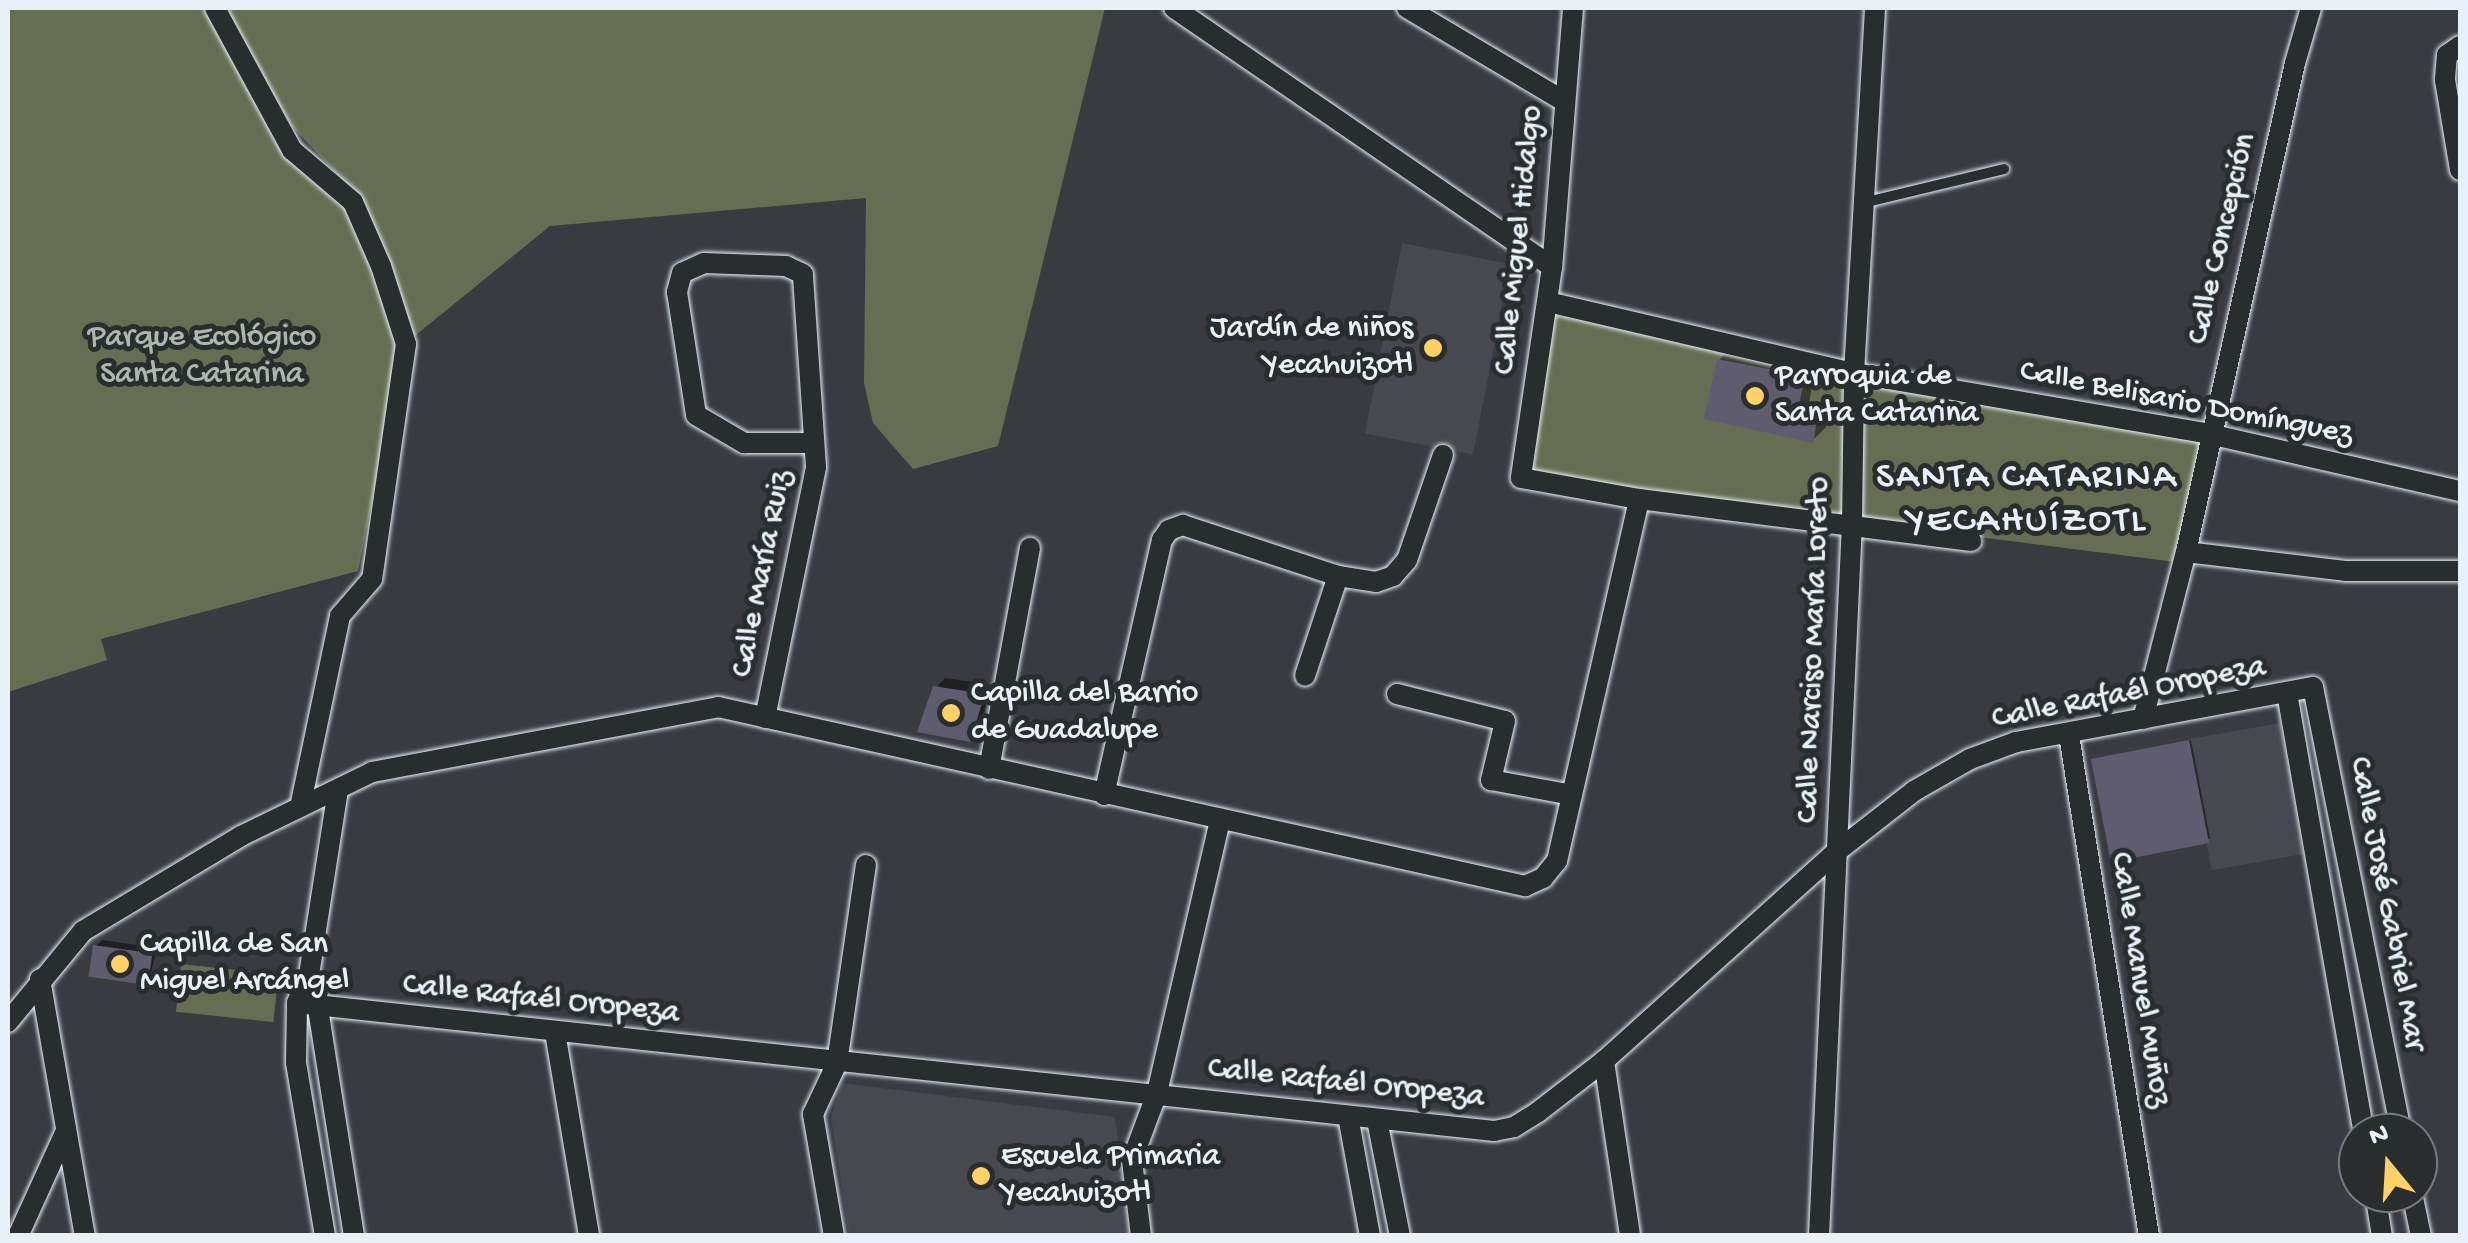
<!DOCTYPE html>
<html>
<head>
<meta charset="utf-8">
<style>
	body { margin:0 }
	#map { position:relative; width:2468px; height:1243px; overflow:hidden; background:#3a3b41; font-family:"Gochi Hand",sans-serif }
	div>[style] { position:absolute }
	.built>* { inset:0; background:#484851; transform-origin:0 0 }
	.green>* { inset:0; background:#676d53; transform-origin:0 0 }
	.shadow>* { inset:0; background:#0007 }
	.building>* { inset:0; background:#5e5c6e; transform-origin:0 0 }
	.roads { filter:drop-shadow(0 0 2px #e8f1f8) drop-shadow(0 0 2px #e8f1f8) }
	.lane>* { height:10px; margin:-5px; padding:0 5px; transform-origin:5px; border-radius:5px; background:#2a2d2e }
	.street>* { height:20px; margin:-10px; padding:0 10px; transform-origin:10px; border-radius:10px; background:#2a2d2e }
	.dots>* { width:28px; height:28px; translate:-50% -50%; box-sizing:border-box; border:5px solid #2a2d2e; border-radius:50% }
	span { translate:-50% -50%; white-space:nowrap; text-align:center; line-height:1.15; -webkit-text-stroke:10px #2a2d2e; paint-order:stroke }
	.street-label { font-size:32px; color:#e8f1f8 }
	.poi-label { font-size:32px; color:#e8f1f8 }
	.right { translate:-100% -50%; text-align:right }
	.left { translate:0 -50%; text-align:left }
	.park-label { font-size:32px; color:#aeb6ae }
	.quarter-label { font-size:38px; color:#e8f1f8; letter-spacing:2.5px }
	.frame { position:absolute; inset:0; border:10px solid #e8f1f8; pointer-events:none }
	.north { position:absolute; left:2338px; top:1113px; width:100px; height:100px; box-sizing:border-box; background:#2a2d2e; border:2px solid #767b7f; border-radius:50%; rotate:342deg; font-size:28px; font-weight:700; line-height:40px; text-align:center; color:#e8f1f8 }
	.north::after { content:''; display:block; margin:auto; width:35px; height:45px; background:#ffd166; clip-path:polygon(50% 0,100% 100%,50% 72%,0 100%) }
</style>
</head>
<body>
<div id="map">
	<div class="built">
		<i style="left:1402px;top:243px;width:110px;height:194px;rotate:11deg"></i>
		<i style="left:2280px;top:723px;width:133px;height:93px;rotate:80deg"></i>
		<i style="clip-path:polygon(842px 1083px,1115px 1117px,1129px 1235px,849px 1235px,831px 1117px)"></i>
	</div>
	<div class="green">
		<i style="clip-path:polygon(8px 8px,210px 8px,291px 151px,350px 201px,403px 346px,358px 571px,101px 639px,107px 660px,8px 692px)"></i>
		<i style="clip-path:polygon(230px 8px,1105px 8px,998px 446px,913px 469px,873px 423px,864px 383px,866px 198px,550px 226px,411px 339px,366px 205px,268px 101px,229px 17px)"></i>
		<i style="clip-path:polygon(1547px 314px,1857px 369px,1851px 517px,1521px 478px)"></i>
		<i style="clip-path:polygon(1860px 373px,2214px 442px,2184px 563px,1853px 521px)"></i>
		<i style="left:181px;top:964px;width:98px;height:48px;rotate:6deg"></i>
	</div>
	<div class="shadow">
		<i style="clip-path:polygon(1732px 347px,1816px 363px,1809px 403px,1828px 412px,1826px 427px,1813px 440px,1719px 360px)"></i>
		<i style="clip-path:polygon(945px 678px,993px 685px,979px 729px,970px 739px,936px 688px)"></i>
		<i style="clip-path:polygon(2191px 740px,2210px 838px,2207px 840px,2094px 761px)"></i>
		<i style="clip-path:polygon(102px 940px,157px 948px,150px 977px,144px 983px,96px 946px)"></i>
	</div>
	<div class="building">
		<i style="clip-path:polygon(1717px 359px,1805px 376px,1797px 416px,1816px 425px,1814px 443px,1704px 419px)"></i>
		<i style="clip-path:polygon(1955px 464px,1967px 465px,1974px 480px,1964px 489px,1952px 487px,1946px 473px)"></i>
		<i style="clip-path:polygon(933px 686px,985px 694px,970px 742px,917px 732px)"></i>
		<i style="left:2189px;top:740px;width:105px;height:100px;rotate:79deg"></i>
		<i style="left:93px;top:945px;width:60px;height:32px;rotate:8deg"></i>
	</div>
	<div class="roads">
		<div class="lane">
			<i style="left:1867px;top:202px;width:141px;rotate:-13.5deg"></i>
		</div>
		<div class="street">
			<i style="left:215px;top:8px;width:162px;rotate:61.5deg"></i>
			<i style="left:292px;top:150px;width:80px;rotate:40.4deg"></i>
			<i style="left:353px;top:202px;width:70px;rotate:66.4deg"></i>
			<i style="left:381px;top:266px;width:82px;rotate:72.2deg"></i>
			<i style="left:406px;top:344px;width:237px;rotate:98.2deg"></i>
			<i style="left:372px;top:579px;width:49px;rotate:130.9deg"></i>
			<i style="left:340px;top:616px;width:195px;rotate:101.8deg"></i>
			<i style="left:1174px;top:8px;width:458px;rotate:34.4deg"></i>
			<i style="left:1407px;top:8px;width:184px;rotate:30.7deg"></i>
			<i style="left:1573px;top:8px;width:260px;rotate:94.6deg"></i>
			<i style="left:1552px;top:267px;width:213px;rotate:98.4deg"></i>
			<i style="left:1521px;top:478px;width:120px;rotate:10.1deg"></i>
			<i style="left:1639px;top:499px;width:335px;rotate:7.2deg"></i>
			<i style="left:2460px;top:46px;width:16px;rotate:145deg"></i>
			<i style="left:2447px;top:55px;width:25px;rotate:95deg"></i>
			<i style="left:2445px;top:80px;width:91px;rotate:80.5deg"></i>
			<i style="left:1548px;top:302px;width:314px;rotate:13.1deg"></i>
			<i style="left:1854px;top:373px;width:360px;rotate:9.7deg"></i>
			<i style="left:2209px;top:434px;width:257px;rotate:12.8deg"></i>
			<i style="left:2186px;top:552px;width:160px;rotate:6.8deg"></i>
			<i style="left:2345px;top:571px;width:115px"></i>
			<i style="left:1338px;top:576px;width:38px;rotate:9deg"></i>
			<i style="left:1376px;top:582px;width:18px;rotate:-19deg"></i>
			<i style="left:1393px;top:576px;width:21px;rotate:-49deg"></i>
			<i style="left:1407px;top:560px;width:111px;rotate:-71.1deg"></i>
			<i style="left:2287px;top:693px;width:447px;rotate:80.1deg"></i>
			<i style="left:1397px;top:694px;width:111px;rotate:14deg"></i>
			<i style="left:1505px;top:721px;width:61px;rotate:103.3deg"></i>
			<i style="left:1491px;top:780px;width:82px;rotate:10.5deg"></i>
			<i style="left:765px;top:718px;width:256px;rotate:-78.5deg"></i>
			<i style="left:816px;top:467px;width:193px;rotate:-93.9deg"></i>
			<i style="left:803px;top:274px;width:19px;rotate:-155deg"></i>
			<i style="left:786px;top:266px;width:82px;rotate:-177.9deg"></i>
			<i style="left:704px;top:263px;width:24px;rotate:156deg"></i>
			<i style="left:682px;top:273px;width:20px;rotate:105deg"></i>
			<i style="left:677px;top:292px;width:124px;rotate:81.2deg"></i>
			<i style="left:696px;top:415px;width:56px;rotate:30.3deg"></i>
			<i style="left:744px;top:443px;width:68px"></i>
			<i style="left:2143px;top:719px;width:172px;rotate:-75.6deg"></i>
			<i style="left:2186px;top:552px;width:501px;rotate:-77.43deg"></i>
			<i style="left:2295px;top:63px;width:57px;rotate:-73.8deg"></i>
			<i style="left:2069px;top:735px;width:507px;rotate:80.93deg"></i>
			<i style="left:989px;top:769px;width:225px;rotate:-79.5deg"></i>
			<i style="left:1104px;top:795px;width:262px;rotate:-77.2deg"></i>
			<i style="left:1162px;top:540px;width:12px;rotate:-55deg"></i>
			<i style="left:1169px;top:530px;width:15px;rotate:-20deg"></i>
			<i style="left:1183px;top:525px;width:163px;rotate:18.2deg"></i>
			<i style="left:1338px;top:576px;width:105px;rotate:108.3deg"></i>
			<i style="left:40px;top:979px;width:261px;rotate:80.1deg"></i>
			<i style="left:316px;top:996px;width:243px;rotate:81deg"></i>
			<i style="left:297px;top:1003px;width:1204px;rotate:6.1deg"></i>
			<i style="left:1494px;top:1131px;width:20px;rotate:-11deg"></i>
			<i style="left:1514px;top:1127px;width:28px;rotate:-32deg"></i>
			<i style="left:1538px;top:1112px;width:83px;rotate:-37.7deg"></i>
			<i style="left:1604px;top:1061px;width:312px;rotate:-42deg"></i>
			<i style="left:1836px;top:852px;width:99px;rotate:-38deg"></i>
			<i style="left:1914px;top:791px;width:64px;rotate:-29.7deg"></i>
			<i style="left:1970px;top:759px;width:49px;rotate:-20.3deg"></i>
			<i style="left:2016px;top:742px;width:302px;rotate:-10.5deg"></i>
			<i style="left:2313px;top:687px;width:455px;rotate:78.8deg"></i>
			<i style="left:8px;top:1022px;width:118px;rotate:-50.5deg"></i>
			<i style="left:83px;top:931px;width:184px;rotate:-31deg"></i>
			<i style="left:241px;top:836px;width:146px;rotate:-26deg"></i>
			<i style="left:372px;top:772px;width:352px;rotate:-10.6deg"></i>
			<i style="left:718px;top:707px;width:827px;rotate:12.51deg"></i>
			<i style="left:1525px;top:886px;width:20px;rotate:-24deg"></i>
			<i style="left:1543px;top:878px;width:22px;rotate:-51deg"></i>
			<i style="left:1557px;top:861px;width:371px;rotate:-77.2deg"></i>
			<i style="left:555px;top:1032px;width:207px;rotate:80.5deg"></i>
			<i style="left:1604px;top:1061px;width:177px;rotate:81.5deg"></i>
			<i style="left:1348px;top:1116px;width:122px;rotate:79.6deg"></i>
			<i style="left:1377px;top:1120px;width:118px;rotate:78.8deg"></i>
			<i style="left:2375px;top:1193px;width:44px;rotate:80.8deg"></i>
			<i style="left:2412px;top:1193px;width:44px;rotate:78.2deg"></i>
			<i style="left:18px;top:1236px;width:113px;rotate:-65.5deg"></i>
			<i style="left:325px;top:1236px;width:176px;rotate:-99.5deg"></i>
			<i style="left:296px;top:1062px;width:59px;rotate:-89deg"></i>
			<i style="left:297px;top:1003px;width:30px;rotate:-67deg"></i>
			<i style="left:309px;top:975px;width:188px;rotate:-81.1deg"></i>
			<i style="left:834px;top:1236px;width:124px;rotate:-99.8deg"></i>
			<i style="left:813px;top:1114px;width:56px;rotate:-64.8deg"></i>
			<i style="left:837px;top:1063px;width:200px;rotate:-81.7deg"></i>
			<i style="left:1141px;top:1236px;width:77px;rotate:-96.8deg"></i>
			<i style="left:1132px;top:1160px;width:72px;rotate:-69.5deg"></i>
			<i style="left:1157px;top:1093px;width:279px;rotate:-77deg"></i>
			<i style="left:1819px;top:1236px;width:714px;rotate:-87.35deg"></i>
			<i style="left:1852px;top:523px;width:150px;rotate:-89.2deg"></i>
			<i style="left:1854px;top:373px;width:366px;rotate:-86.7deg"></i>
		</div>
	</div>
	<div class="dots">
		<i style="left:1433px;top:348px;background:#ffd166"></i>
		<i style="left:1755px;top:396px;background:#ffd166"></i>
		<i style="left:951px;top:713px;background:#ffd166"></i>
		<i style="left:120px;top:964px;background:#ffd166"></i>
		<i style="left:981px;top:1176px;background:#ffd166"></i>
	</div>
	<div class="street-label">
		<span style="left:2223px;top:239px;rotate:-77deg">Calle Concepción</span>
		<span style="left:1520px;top:240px;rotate:-84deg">Calle Miguel Hidalgo</span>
		<span style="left:2186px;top:404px;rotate:11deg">Calle Belisario Domínguez</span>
		<span style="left:763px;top:574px;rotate:-79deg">Calle María Ruiz</span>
		<span style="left:1815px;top:650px;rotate:-88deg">Calle Narciso María Loreto</span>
		<span style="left:2129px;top:694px;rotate:-11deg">Calle Rafaél Oropeza</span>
		<span style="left:2386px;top:904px;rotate:79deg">Calle José Gabriel Mar</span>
		<span style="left:2139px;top:980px;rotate:81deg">Calle Manuel Muñoz</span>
		<span style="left:541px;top:1000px;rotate:6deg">Calle Rafaél Oropeza</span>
		<span style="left:1346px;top:1084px;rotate:6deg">Calle Rafaél Oropeza</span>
	</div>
	<div class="poi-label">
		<span class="right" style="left:1413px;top:348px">Jardín de niños<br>Yecahuizotl</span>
		<span class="left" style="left:1775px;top:396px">Parroquia de<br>Santa Catarina</span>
		<span class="left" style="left:971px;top:713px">Capilla del Barrio<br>de Guadalupe</span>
		<span class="left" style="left:140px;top:964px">Capilla de San<br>Miguel Arcángel</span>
		<span class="left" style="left:1001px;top:1176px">Escuela Primaria<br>Yecahuizotl</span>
	</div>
	<div class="park-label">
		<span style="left:202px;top:357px">Parque Ecológico<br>Santa Catarina</span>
	</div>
	<div class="quarter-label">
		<span style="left:2027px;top:501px">SANTA CATARINA<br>YECAHUÍZOTL</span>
	</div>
	<div class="frame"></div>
	<div class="north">N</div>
</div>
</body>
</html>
